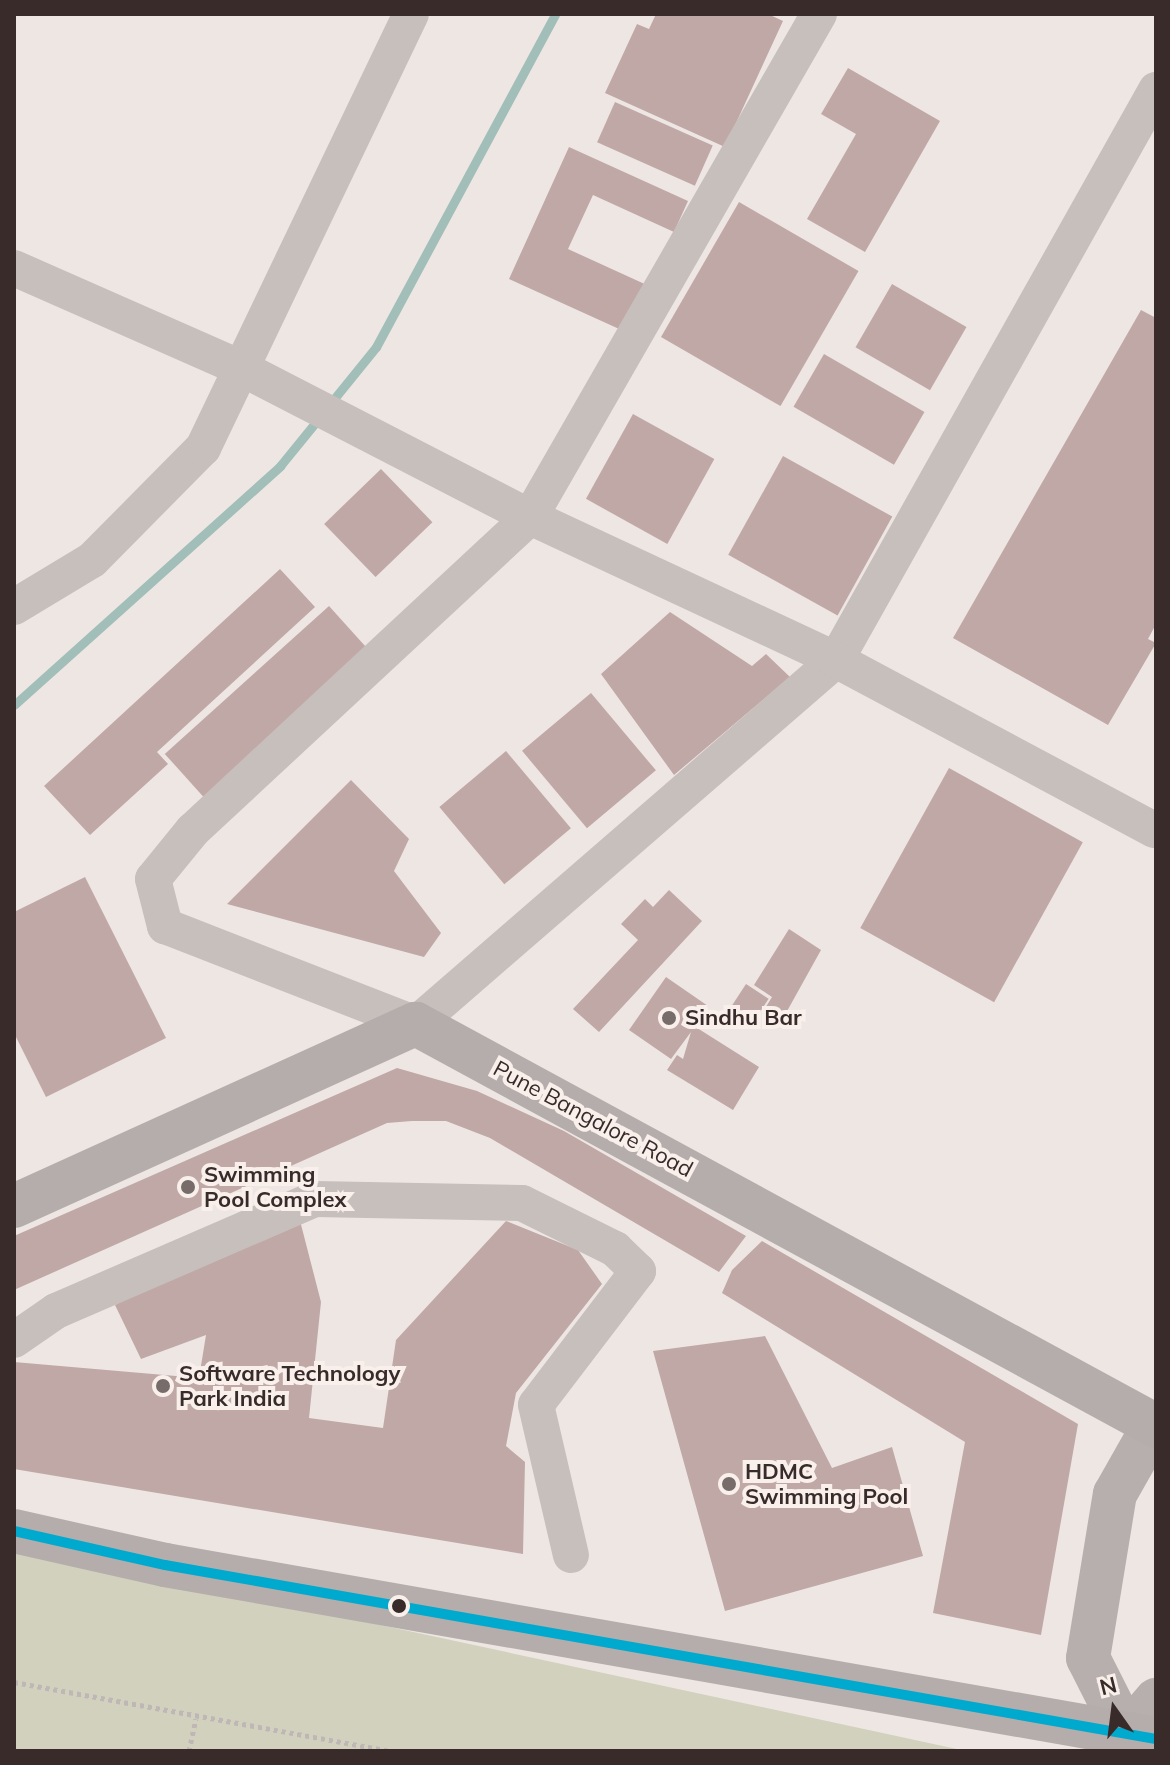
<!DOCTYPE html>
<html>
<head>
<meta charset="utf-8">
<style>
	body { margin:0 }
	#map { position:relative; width:1170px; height:1765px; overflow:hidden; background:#eee6e3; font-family:Mulish,sans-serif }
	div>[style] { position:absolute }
	.green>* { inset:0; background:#d2d1be }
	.stream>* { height:9px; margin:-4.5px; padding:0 4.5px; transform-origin:4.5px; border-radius:4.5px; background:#a1beb8 }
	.building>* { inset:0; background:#c0a8a6; transform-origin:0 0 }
	.path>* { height:5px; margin-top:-2.5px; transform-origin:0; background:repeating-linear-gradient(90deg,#bfb7b5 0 4px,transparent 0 8px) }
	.street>* { height:36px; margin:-18px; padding:0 18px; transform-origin:18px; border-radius:18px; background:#c6bfbc }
	.secondary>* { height:44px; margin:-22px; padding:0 22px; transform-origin:22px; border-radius:22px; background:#b7afad }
	.primary>* { height:44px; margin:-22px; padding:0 22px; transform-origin:22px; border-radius:22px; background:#b5adab }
	.bus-1>* { height:10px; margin:-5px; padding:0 5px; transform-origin:5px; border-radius:5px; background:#00a9ce }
	.dots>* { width:22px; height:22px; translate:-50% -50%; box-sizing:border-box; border:4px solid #f9f0eb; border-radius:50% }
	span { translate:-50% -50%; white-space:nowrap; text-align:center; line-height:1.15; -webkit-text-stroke:8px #f9f0eb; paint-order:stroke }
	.poi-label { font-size:22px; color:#382b2a; font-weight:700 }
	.left { translate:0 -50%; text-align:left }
	.street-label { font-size:22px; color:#382b2a }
	.frame { position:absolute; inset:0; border:16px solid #382b2a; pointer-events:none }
	.north { position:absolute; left:1074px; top:1669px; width:80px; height:80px; -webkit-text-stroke:6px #f9f0eb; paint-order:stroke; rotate:346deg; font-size:22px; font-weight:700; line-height:32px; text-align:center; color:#382b2a }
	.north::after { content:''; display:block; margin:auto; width:28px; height:36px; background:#382b2a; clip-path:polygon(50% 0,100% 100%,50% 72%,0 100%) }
</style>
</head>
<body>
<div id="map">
	<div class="green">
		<i style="clip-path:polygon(14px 1546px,966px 1751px,14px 1751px)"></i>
	</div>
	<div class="stream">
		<i style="left:329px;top:405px;width:75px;rotate:-51deg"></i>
		<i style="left:376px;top:347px;width:378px;rotate:-61.7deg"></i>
		<i style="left:14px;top:705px;width:358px;rotate:-41.9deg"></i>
		<i style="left:280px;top:466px;width:63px;rotate:-50.8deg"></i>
	</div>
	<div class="building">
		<i style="clip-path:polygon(656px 14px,768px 14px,783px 21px,725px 147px,605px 93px,637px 24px,649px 29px)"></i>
		<i style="clip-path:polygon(848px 68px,940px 121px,865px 252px,807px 219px,856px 134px,821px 114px)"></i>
		<i style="left:615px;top:102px;width:107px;height:44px;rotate:24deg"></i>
		<i style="clip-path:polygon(569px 147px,688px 201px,674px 232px,593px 195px,568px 249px,649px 286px,628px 333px,509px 279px)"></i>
		<i style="left:739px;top:202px;width:138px;height:156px;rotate:30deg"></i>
		<i style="left:892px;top:284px;width:86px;height:73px;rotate:30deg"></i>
		<i style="clip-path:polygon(1141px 310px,1156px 318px,1156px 624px,1148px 639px,1156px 643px,1108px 725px,953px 638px)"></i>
		<i style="left:824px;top:354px;width:116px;height:61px;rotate:30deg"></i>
		<i style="left:633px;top:414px;width:93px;height:97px;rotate:29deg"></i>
		<i style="left:783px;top:456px;width:125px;height:113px;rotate:29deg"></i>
		<i style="left:381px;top:469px;width:74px;height:79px;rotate:46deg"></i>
		<i style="clip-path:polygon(280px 569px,315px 607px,157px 752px,168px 764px,90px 835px,44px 786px)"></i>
		<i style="left:329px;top:606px;width:64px;height:221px;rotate:48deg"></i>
		<i style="clip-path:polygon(670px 612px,752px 666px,766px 654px,790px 677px,674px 775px,601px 674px)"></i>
		<i style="left:591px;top:693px;width:101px;height:90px;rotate:50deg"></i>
		<i style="left:506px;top:751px;width:101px;height:87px;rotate:50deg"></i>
		<i style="left:949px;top:768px;width:153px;height:183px;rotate:29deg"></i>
		<i style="clip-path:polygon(351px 780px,409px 839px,394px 871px,441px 933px,424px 957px,227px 904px)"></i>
		<i style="clip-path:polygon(85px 877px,166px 1038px,46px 1097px,14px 1033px,14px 912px)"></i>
		<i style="clip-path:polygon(669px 890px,702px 921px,599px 1032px,573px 1009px,638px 940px,621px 924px,645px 899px,653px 907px)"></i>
		<i style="clip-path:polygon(789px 929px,821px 950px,781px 1022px,764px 1010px,772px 997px,754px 985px)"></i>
		<i style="clip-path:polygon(666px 977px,708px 1006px,694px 1026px,759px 1067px,733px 1110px,667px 1070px,677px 1055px,683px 1059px,691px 1032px,671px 1059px,629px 1030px)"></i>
		<i style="left:746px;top:984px;width:27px;height:35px;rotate:33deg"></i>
		<i style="clip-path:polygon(397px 1068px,477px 1091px,564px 1131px,746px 1236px,719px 1272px,490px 1138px,446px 1121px,412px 1121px,387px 1123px,14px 1290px,14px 1236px)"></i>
		<i style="clip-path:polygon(297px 1209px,321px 1302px,309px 1418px,383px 1428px,396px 1340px,506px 1221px,578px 1250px,602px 1284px,516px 1393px,506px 1446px,525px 1462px,523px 1554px,14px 1469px,14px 1362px,199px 1378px,206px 1335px,141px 1359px,115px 1305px)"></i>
		<i style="clip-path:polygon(762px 1241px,1078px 1424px,1041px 1635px,933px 1613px,965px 1442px,722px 1293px,732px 1270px)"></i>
		<i style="clip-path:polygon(765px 1336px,832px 1468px,892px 1447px,923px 1556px,725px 1611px,653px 1351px)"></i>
	</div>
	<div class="path">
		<i style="left:14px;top:1682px;width:381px;rotate:10.4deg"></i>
		<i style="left:189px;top:1751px;width:33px;rotate:-78deg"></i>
	</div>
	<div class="street">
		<i style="left:819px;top:14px;width:580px;rotate:119.88deg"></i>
		<i style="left:530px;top:517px;width:460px;rotate:137.1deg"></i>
		<i style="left:193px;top:830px;width:63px;rotate:129.2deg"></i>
		<i style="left:153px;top:879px;width:49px;rotate:75.7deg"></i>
		<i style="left:165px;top:926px;width:269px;rotate:21.3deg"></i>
		<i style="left:416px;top:1024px;width:556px;rotate:-40.91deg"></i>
		<i style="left:836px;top:660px;width:654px;rotate:-60.69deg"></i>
		<i style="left:14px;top:268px;width:248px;rotate:23.8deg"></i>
		<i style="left:241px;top:368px;width:325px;rotate:27.3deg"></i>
		<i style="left:530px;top:517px;width:338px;rotate:25deg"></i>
		<i style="left:836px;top:660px;width:361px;rotate:28.1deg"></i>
		<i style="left:14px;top:607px;width:91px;rotate:-31.1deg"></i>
		<i style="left:92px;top:560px;width:158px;rotate:-45.3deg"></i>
		<i style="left:203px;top:448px;width:481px;rotate:-64.4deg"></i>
		<i style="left:14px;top:1340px;width:51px;rotate:-34.6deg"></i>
		<i style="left:56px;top:1311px;width:282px;rotate:-23.4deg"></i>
		<i style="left:315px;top:1199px;width:207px;rotate:1.1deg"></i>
		<i style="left:522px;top:1203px;width:104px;rotate:26.3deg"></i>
		<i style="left:615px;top:1249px;width:32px;rotate:44deg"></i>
		<i style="left:638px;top:1271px;width:168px;rotate:127.3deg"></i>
		<i style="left:536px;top:1405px;width:154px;rotate:76.9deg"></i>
	</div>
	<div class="secondary">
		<i style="left:1127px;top:1734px;width:45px;rotate:-49.5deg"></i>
		<i style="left:1135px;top:1751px;width:104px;rotate:-116.8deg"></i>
		<i style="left:1088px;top:1658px;width:166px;rotate:-80.7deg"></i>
		<i style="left:1115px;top:1494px;width:79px;rotate:-60.5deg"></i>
	</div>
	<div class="primary">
		<i style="left:14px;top:1206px;width:441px;rotate:-24.4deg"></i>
		<i style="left:416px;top:1024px;width:842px;rotate:28.51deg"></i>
		<i style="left:14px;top:1531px;width:155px;rotate:12.7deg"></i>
		<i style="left:165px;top:1565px;width:1006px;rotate:9.96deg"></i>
	</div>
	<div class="bus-1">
		<i style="left:14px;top:1531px;width:155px;rotate:12.7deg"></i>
		<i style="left:165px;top:1565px;width:1006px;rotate:9.96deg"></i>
	</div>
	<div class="dots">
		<i style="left:669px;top:1018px;background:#786c6b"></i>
		<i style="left:188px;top:1187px;background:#786c6b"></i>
		<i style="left:163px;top:1386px;background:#786c6b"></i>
		<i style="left:729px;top:1484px;background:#786c6b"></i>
		<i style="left:399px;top:1606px;background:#382b2a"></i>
	</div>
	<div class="poi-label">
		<span class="left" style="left:685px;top:1018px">Sindhu Bar</span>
		<span class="left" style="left:204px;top:1187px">Swimming<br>Pool Complex</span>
		<span class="left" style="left:179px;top:1386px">Software Technology<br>Park India</span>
		<span class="left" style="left:745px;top:1484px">HDMC<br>Swimming Pool</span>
	</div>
	<div class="street-label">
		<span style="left:593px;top:1119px;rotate:28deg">Pune Bangalore Road</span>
	</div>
	<div class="frame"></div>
	<div class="north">N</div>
</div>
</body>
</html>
